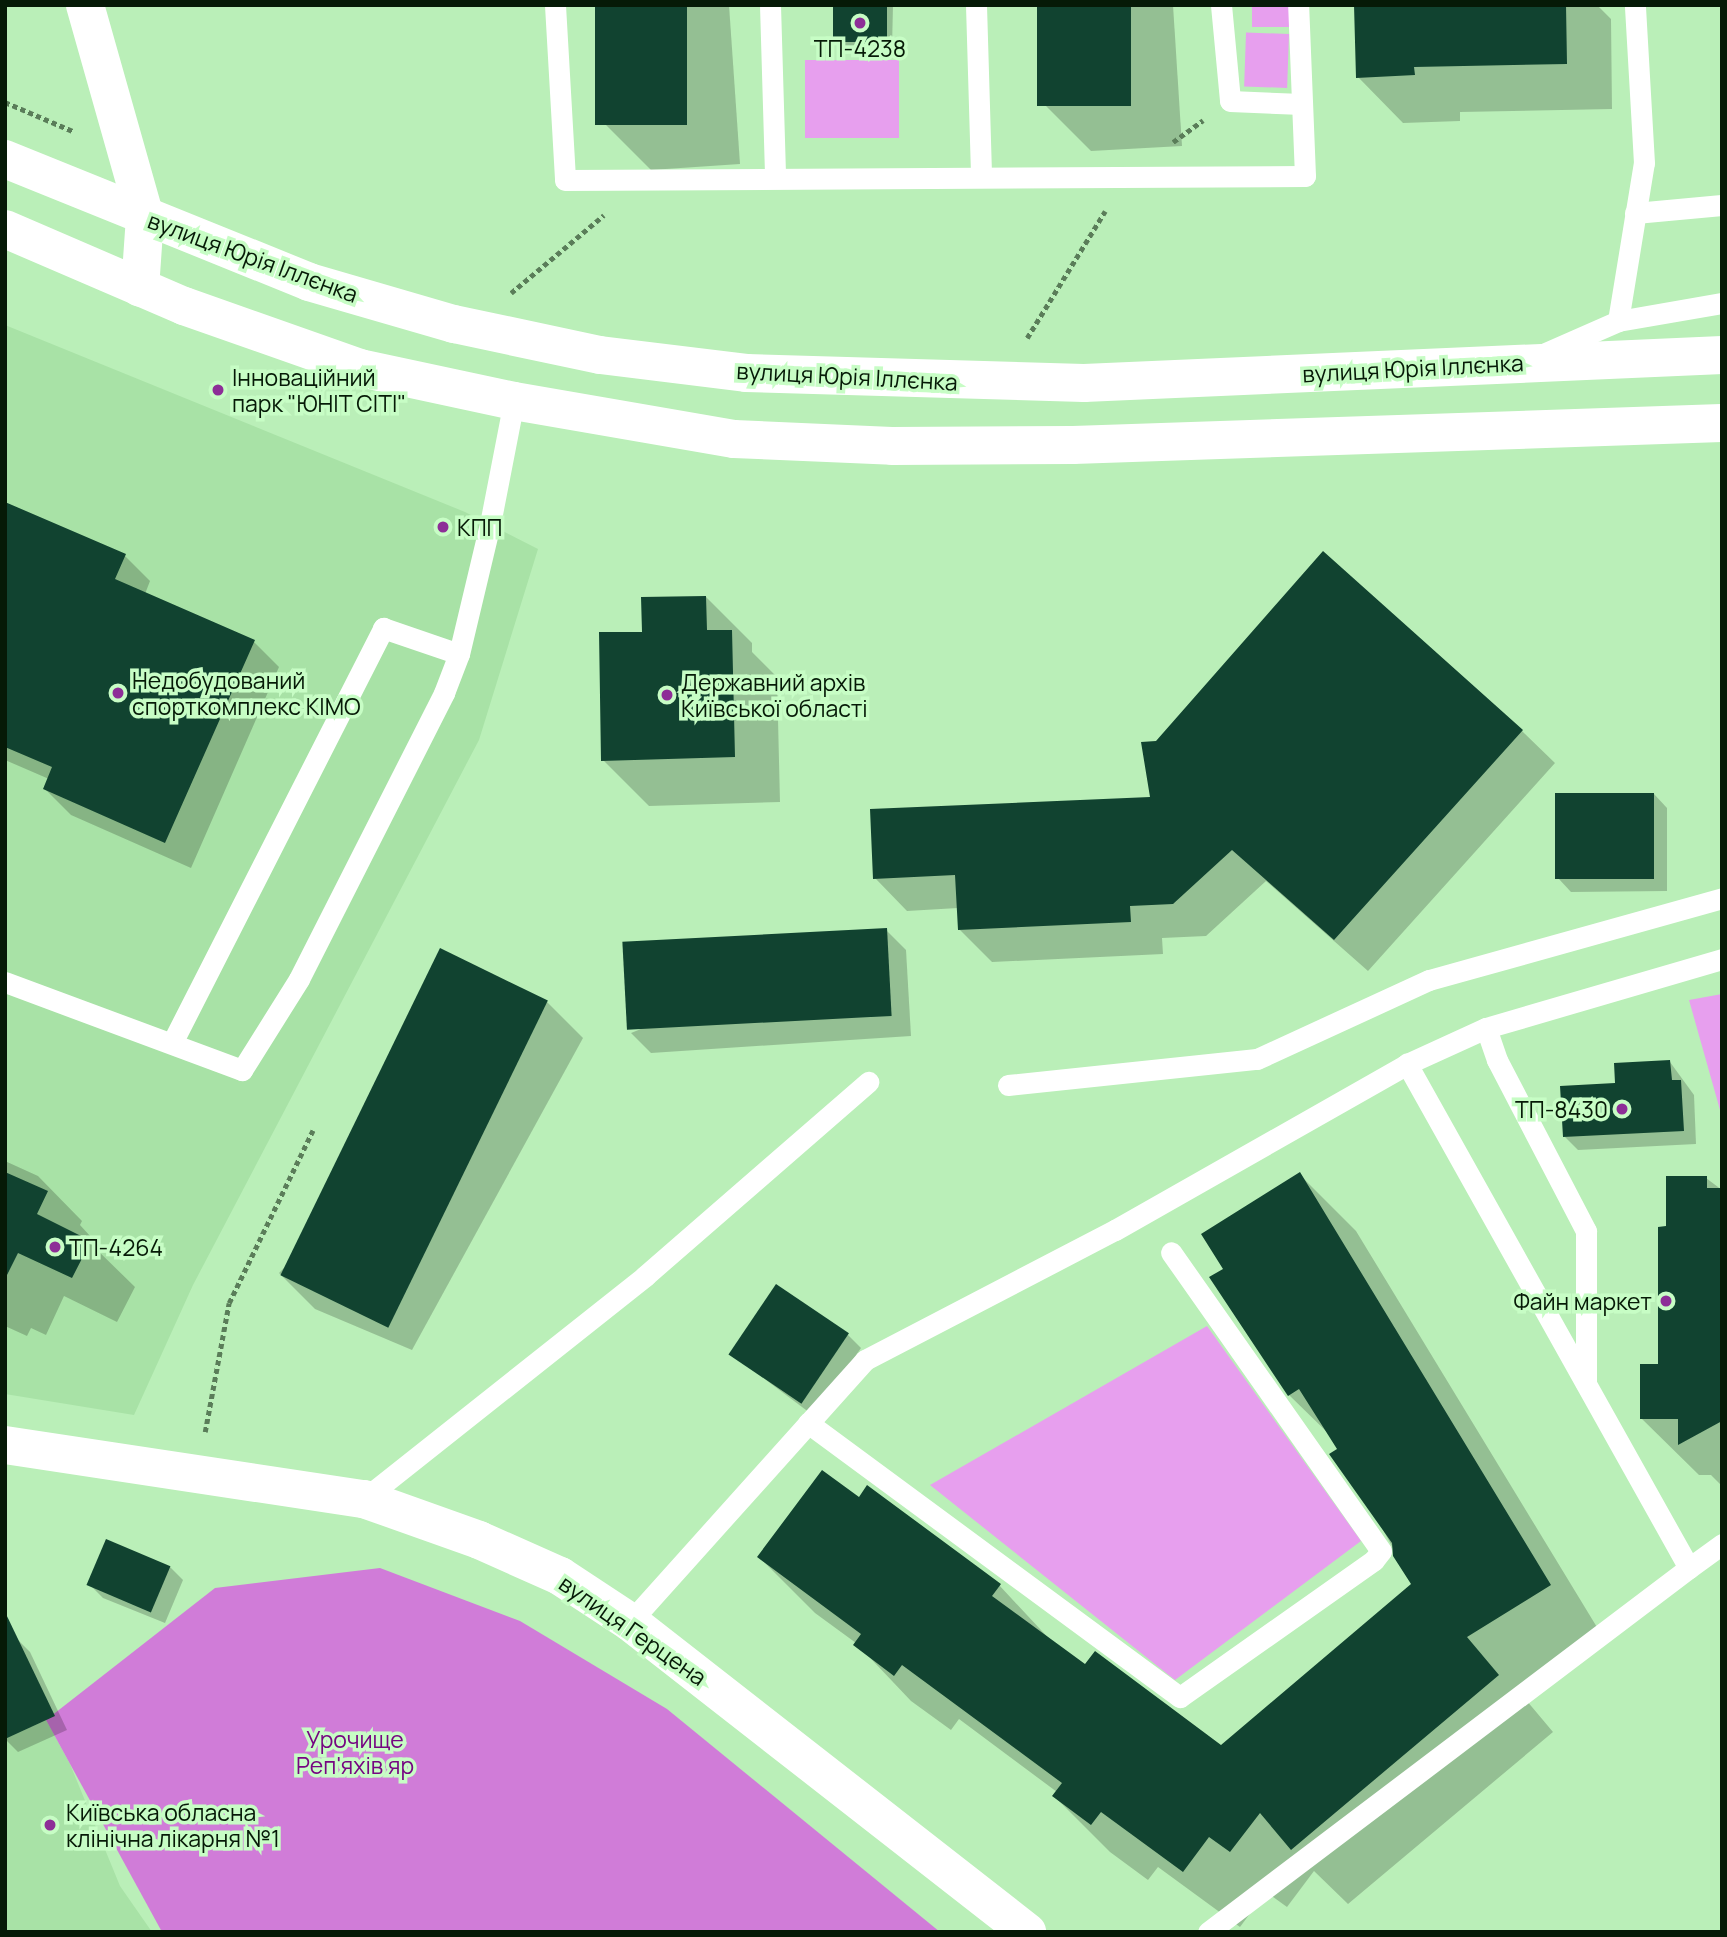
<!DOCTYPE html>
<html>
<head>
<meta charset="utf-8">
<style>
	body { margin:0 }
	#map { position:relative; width:1727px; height:1937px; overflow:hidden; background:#baefb8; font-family:Manrope,sans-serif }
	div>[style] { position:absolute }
	.built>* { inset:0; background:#a8e2a6 }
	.green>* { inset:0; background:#e79fee; transform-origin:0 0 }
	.forest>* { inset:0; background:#d07cd8 }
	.shadow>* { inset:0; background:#0003 }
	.building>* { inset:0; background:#114330; transform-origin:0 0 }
	.path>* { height:4.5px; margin-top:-2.25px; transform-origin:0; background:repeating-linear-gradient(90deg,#5a7d59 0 5px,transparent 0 8.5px) }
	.lane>* { height:21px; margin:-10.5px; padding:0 10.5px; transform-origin:10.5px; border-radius:10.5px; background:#fff }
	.street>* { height:38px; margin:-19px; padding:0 19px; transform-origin:19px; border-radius:19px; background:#fff }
	.secondary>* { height:38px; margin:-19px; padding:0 19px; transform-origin:19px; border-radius:19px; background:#fff }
	.dots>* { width:19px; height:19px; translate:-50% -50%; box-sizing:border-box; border:4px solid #c7fdc5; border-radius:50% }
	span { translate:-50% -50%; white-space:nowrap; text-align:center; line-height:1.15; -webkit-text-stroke:7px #c7fdc5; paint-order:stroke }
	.poi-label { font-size:23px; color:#061a07 }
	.left { translate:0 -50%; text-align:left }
	.right { translate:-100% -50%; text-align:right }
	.street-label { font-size:23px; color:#061a07 }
	.park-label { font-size:23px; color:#760681 }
	.frame { position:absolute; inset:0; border:7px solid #061a07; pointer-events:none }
</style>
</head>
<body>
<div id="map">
	<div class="built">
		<i style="clip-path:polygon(5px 325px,465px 512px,538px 549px,479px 740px,193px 1285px,134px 1415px,5px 1394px)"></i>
		<i style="clip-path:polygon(46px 1720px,70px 1764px,120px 1886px,152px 1932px,5px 1932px,5px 1739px)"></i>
	</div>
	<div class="green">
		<i style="left:1252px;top:5px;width:37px;height:22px"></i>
		<i style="left:1289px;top:34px;width:54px;height:43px;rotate:92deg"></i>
		<i style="left:899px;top:60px;width:78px;height:94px;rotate:90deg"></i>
		<i style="clip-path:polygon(1722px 994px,1722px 1117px,1689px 1000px)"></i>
		<i style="clip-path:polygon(1207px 1326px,1361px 1541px,1175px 1680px,930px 1485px)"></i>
	</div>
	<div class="forest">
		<i style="clip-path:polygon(380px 1568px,520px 1621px,667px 1709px,940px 1932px,162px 1932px,46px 1720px,215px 1588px)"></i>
	</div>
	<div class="shadow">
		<i style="clip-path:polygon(597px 5px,729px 5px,740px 164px,651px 170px,605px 124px)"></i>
		<i style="clip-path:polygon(835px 5px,893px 5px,892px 48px,841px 47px,834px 41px)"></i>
		<i style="clip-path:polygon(1039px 5px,1173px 5px,1182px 146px,1091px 151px,1045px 105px)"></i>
		<i style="clip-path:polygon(1356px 5px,1597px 5px,1611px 19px,1612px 109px,1460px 112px,1460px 121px,1403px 123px,1358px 77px)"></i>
		<i style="clip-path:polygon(5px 504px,125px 556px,150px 581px,145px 594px,254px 642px,279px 667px,191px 868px,71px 815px,45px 789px,49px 779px,5px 760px)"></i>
		<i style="clip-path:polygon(706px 597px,752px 643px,752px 652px,777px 677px,780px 802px,649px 806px,603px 760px,644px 633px)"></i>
		<i style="clip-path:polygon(1522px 731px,1555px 763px,1368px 971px,1266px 881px,1206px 936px,1162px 938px,1163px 954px,992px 962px,959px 929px,958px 908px,907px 911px,875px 878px,1152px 799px)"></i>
		<i style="clip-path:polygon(1654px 794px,1667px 808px,1667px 891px,1571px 892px,1558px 878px)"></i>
		<i style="clip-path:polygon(886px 930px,906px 950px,911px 1036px,651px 1053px,631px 1033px)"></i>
		<i style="clip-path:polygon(547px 1002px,583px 1038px,412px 1350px,315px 1309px,279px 1273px)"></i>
		<i style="clip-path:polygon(1670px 1062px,1694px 1095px,1696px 1144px,1578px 1150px,1565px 1137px)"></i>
		<i style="clip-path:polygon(5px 1161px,38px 1176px,82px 1221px,80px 1225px,91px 1237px,89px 1242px,135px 1287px,117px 1322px,64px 1296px,46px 1335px,31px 1328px,27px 1336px,5px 1326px)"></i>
		<i style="clip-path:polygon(1300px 1175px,1356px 1231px,1606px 1642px,1521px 1694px,1553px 1732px,1348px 1904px,1314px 1871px,1287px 1907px,1266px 1892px,1240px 1927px,1158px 1867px,1148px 1880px,1110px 1852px,1054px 1796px,1057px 1792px,959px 1719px,951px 1730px,911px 1701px,856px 1643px,815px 1613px,759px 1557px,859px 1499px,999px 1585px,1054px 1644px,1085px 1667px,1221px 1747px,1413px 1584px,1331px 1436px,1289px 1395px,1225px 1270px)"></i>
		<i style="clip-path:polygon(1706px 1178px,1722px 1190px,1722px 1486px,1711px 1475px,1699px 1475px,1642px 1419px,1659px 1366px,1668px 1228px)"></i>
		<i style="clip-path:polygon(848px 1335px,861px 1348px,814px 1416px,730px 1353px)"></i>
		<i style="clip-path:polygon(170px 1567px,183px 1580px,165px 1623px,103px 1598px,90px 1585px)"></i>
		<i style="clip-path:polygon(17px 1639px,30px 1652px,67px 1730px,18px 1752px,5px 1739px,5px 1644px)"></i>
	</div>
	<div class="building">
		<i style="left:595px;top:5px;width:92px;height:120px"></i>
		<i style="left:833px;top:5px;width:54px;height:37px"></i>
		<i style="left:1037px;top:5px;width:94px;height:101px"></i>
		<i style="clip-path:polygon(1354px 5px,1566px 5px,1567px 64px,1414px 67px,1415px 75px,1356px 78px)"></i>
		<i style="clip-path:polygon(5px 502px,126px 554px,115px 579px,255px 640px,165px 843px,43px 789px,52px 767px,5px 747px)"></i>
		<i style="clip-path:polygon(1323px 551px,1523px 730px,1334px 940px,1232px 850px,1173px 904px,1130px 906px,1131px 922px,958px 930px,955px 875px,873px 879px,870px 809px,1150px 797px,1141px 742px,1156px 741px)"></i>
		<i style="clip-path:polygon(706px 596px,707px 630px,732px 630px,735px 757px,601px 761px,599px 632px,642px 632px,641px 597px)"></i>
		<i style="left:1555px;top:793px;width:99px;height:86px"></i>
		<i style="left:887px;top:928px;width:88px;height:265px;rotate:87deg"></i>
		<i style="left:440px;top:948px;width:120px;height:364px;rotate:26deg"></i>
		<i style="clip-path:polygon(1670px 1060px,1672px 1080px,1681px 1080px,1684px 1131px,1563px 1137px,1560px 1086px,1615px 1083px,1614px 1063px)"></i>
		<i style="clip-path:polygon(5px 1172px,48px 1191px,37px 1214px,91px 1241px,72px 1278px,18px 1253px,5px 1279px)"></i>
		<i style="clip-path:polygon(1300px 1172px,1551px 1585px,1467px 1637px,1499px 1675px,1291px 1850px,1260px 1813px,1230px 1852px,1209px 1837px,1183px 1872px,1101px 1812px,1091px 1825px,1052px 1796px,1062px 1783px,902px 1665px,894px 1676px,853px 1645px,861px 1634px,757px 1557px,822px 1470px,859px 1497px,867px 1485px,1001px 1584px,992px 1596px,1085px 1664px,1095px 1651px,1221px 1745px,1411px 1584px,1393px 1556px,1392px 1543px,1329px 1454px,1337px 1449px,1299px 1389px,1288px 1396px,1209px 1277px,1223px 1269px,1201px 1234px)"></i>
		<i style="clip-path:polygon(1666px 1176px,1707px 1176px,1707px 1188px,1722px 1188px,1722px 1421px,1678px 1445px,1678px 1419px,1640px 1419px,1640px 1364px,1658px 1364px,1658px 1227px,1666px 1226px)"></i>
		<i style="left:776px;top:1284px;width:88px;height:85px;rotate:34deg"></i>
		<i style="left:106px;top:1539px;width:70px;height:50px;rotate:23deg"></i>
		<i style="clip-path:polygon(5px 1612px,55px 1716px,5px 1739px)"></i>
	</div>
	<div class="path">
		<i style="left:5px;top:102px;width:76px;rotate:23.2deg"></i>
		<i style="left:1173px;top:142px;width:37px;rotate:-36deg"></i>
		<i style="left:511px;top:293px;width:121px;rotate:-40deg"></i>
		<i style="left:1027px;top:338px;width:149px;rotate:-58.4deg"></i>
		<i style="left:205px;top:1432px;width:131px;rotate:-79.5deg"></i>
		<i style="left:229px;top:1303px;width:192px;rotate:-64.1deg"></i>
	</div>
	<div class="lane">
		<i style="left:555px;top:5px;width:175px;rotate:86.7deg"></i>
		<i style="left:565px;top:180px;width:740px;rotate:-0.31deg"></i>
		<i style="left:1305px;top:176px;width:171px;rotate:-92.3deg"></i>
		<i style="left:770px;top:5px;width:173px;rotate:88.3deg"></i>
		<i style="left:976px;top:5px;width:171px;rotate:88.3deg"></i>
		<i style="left:1221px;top:5px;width:96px;rotate:84.6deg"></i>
		<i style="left:1230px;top:101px;width:72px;rotate:2.4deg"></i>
		<i style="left:1635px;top:213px;width:87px;rotate:-5.3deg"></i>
		<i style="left:1618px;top:321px;width:160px;rotate:-80.7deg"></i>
		<i style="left:1644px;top:163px;width:158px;rotate:-93.3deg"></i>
		<i style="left:1543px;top:354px;width:82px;rotate:-23.7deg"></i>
		<i style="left:1618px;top:321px;width:106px;rotate:-9.8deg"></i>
		<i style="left:5px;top:982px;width:253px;rotate:20.4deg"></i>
		<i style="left:242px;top:1070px;width:107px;rotate:-57.9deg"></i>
		<i style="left:299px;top:979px;width:321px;rotate:-63.1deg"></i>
		<i style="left:444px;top:693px;width:42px;rotate:-69deg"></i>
		<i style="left:459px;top:654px;width:134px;rotate:-76.6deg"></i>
		<i style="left:490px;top:524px;width:125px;rotate:-79deg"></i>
		<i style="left:1486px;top:1028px;width:34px;rotate:71deg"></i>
		<i style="left:1497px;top:1060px;width:193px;rotate:62.5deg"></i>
		<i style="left:1586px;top:1231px;width:152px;rotate:90deg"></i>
		<i style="left:172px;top:1043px;width:466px;rotate:-63deg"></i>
		<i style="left:383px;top:628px;width:80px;rotate:18.9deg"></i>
		<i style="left:1008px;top:1085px;width:250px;rotate:-6deg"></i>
		<i style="left:1257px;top:1059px;width:189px;rotate:-24.7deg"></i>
		<i style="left:1429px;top:980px;width:304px;rotate:-15.6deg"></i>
		<i style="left:808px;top:1423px;width:462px;rotate:36.4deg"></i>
		<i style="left:1180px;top:1697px;width:237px;rotate:-35.2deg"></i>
		<i style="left:1374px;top:1560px;width:11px;rotate:-52deg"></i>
		<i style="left:1381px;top:1551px;width:365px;rotate:-125.1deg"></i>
		<i style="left:364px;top:1499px;width:359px;rotate:-38.4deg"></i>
		<i style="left:645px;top:1276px;width:296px;rotate:-41deg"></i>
		<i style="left:1689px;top:1568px;width:41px;rotate:-36deg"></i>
		<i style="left:630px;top:1622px;width:352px;rotate:-48.1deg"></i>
		<i style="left:865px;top:1360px;width:282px;rotate:-27.5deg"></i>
		<i style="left:1115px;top:1230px;width:336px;rotate:-29.6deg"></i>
		<i style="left:1208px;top:1932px;width:603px;rotate:-37.12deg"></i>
		<i style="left:1689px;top:1568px;width:578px;rotate:-119.23deg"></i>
		<i style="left:1407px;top:1064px;width:87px;rotate:-24.5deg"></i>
		<i style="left:1486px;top:1028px;width:246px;rotate:-16.3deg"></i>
	</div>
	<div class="street">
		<i style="left:5px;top:1445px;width:363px;rotate:8.6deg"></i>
		<i style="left:364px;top:1499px;width:122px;rotate:19.6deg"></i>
		<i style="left:479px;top:1540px;width:89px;rotate:24deg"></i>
		<i style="left:560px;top:1576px;width:84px;rotate:33.3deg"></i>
		<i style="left:630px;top:1622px;width:504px;rotate:37.98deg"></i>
	</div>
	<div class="secondary">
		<i style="left:85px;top:5px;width:220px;rotate:74.2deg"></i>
		<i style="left:145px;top:217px;width:71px;rotate:94deg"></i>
		<i style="left:5px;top:159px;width:328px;rotate:22deg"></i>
		<i style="left:309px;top:282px;width:151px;rotate:16.2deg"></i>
		<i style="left:454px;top:324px;width:149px;rotate:12deg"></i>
		<i style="left:600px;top:355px;width:147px;rotate:7deg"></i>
		<i style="left:746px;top:373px;width:338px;rotate:1.7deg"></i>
		<i style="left:1084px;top:383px;width:639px;rotate:-2.51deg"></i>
		<i style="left:5px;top:229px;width:195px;rotate:23.3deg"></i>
		<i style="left:184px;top:306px;width:187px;rotate:19.4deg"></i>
		<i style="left:360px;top:368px;width:157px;rotate:12.1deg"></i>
		<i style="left:514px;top:401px;width:223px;rotate:9.8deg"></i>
		<i style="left:734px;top:439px;width:158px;rotate:2.5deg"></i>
		<i style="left:892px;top:446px;width:181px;rotate:-0.3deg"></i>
		<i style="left:1073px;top:445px;width:649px;rotate:-1.94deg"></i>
	</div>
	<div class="dots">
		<i style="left:860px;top:23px;background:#8d2e97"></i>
		<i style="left:218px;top:390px;background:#8d2e97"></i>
		<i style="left:443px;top:527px;background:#8d2e97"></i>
		<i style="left:118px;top:693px;background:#8d2e97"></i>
		<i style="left:667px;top:695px;background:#8d2e97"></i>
		<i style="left:1622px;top:1109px;background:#8d2e97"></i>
		<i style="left:55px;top:1247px;background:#8d2e97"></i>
		<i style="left:1666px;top:1301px;background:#8d2e97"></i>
		<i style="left:50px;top:1825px;background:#8d2e97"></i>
	</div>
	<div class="poi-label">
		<span style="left:860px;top:48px">ТП-4238</span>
		<span class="left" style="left:232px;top:390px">Інноваційний<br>парк "ЮНІТ СІТІ"</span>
		<span class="left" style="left:457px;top:527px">КПП</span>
		<span class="left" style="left:132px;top:693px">Недобудований<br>спорткомплекс КІМО</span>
		<span class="left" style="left:681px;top:695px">Державний архів<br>Київської області</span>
		<span class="right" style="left:1608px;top:1109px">ТП-8430</span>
		<span class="left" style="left:69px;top:1247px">ТП-4264</span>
		<span class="right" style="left:1652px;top:1301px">Файн маркет</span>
		<span class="left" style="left:66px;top:1825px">Київська обласна<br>клінічна лікарня №1</span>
	</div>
	<div class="street-label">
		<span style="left:253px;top:257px;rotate:20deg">вулиця Юрія Іллєнка</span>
		<span style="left:1413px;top:368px;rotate:-3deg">вулиця Юрія Іллєнка</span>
		<span style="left:847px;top:376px;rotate:3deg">вулиця Юрія Іллєнка</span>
		<span style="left:633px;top:1630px;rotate:35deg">вулиця Герцена</span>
	</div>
	<div class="park-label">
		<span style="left:355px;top:1752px">Урочище<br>Реп'яхів яр</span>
	</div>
	<div class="frame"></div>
</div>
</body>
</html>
